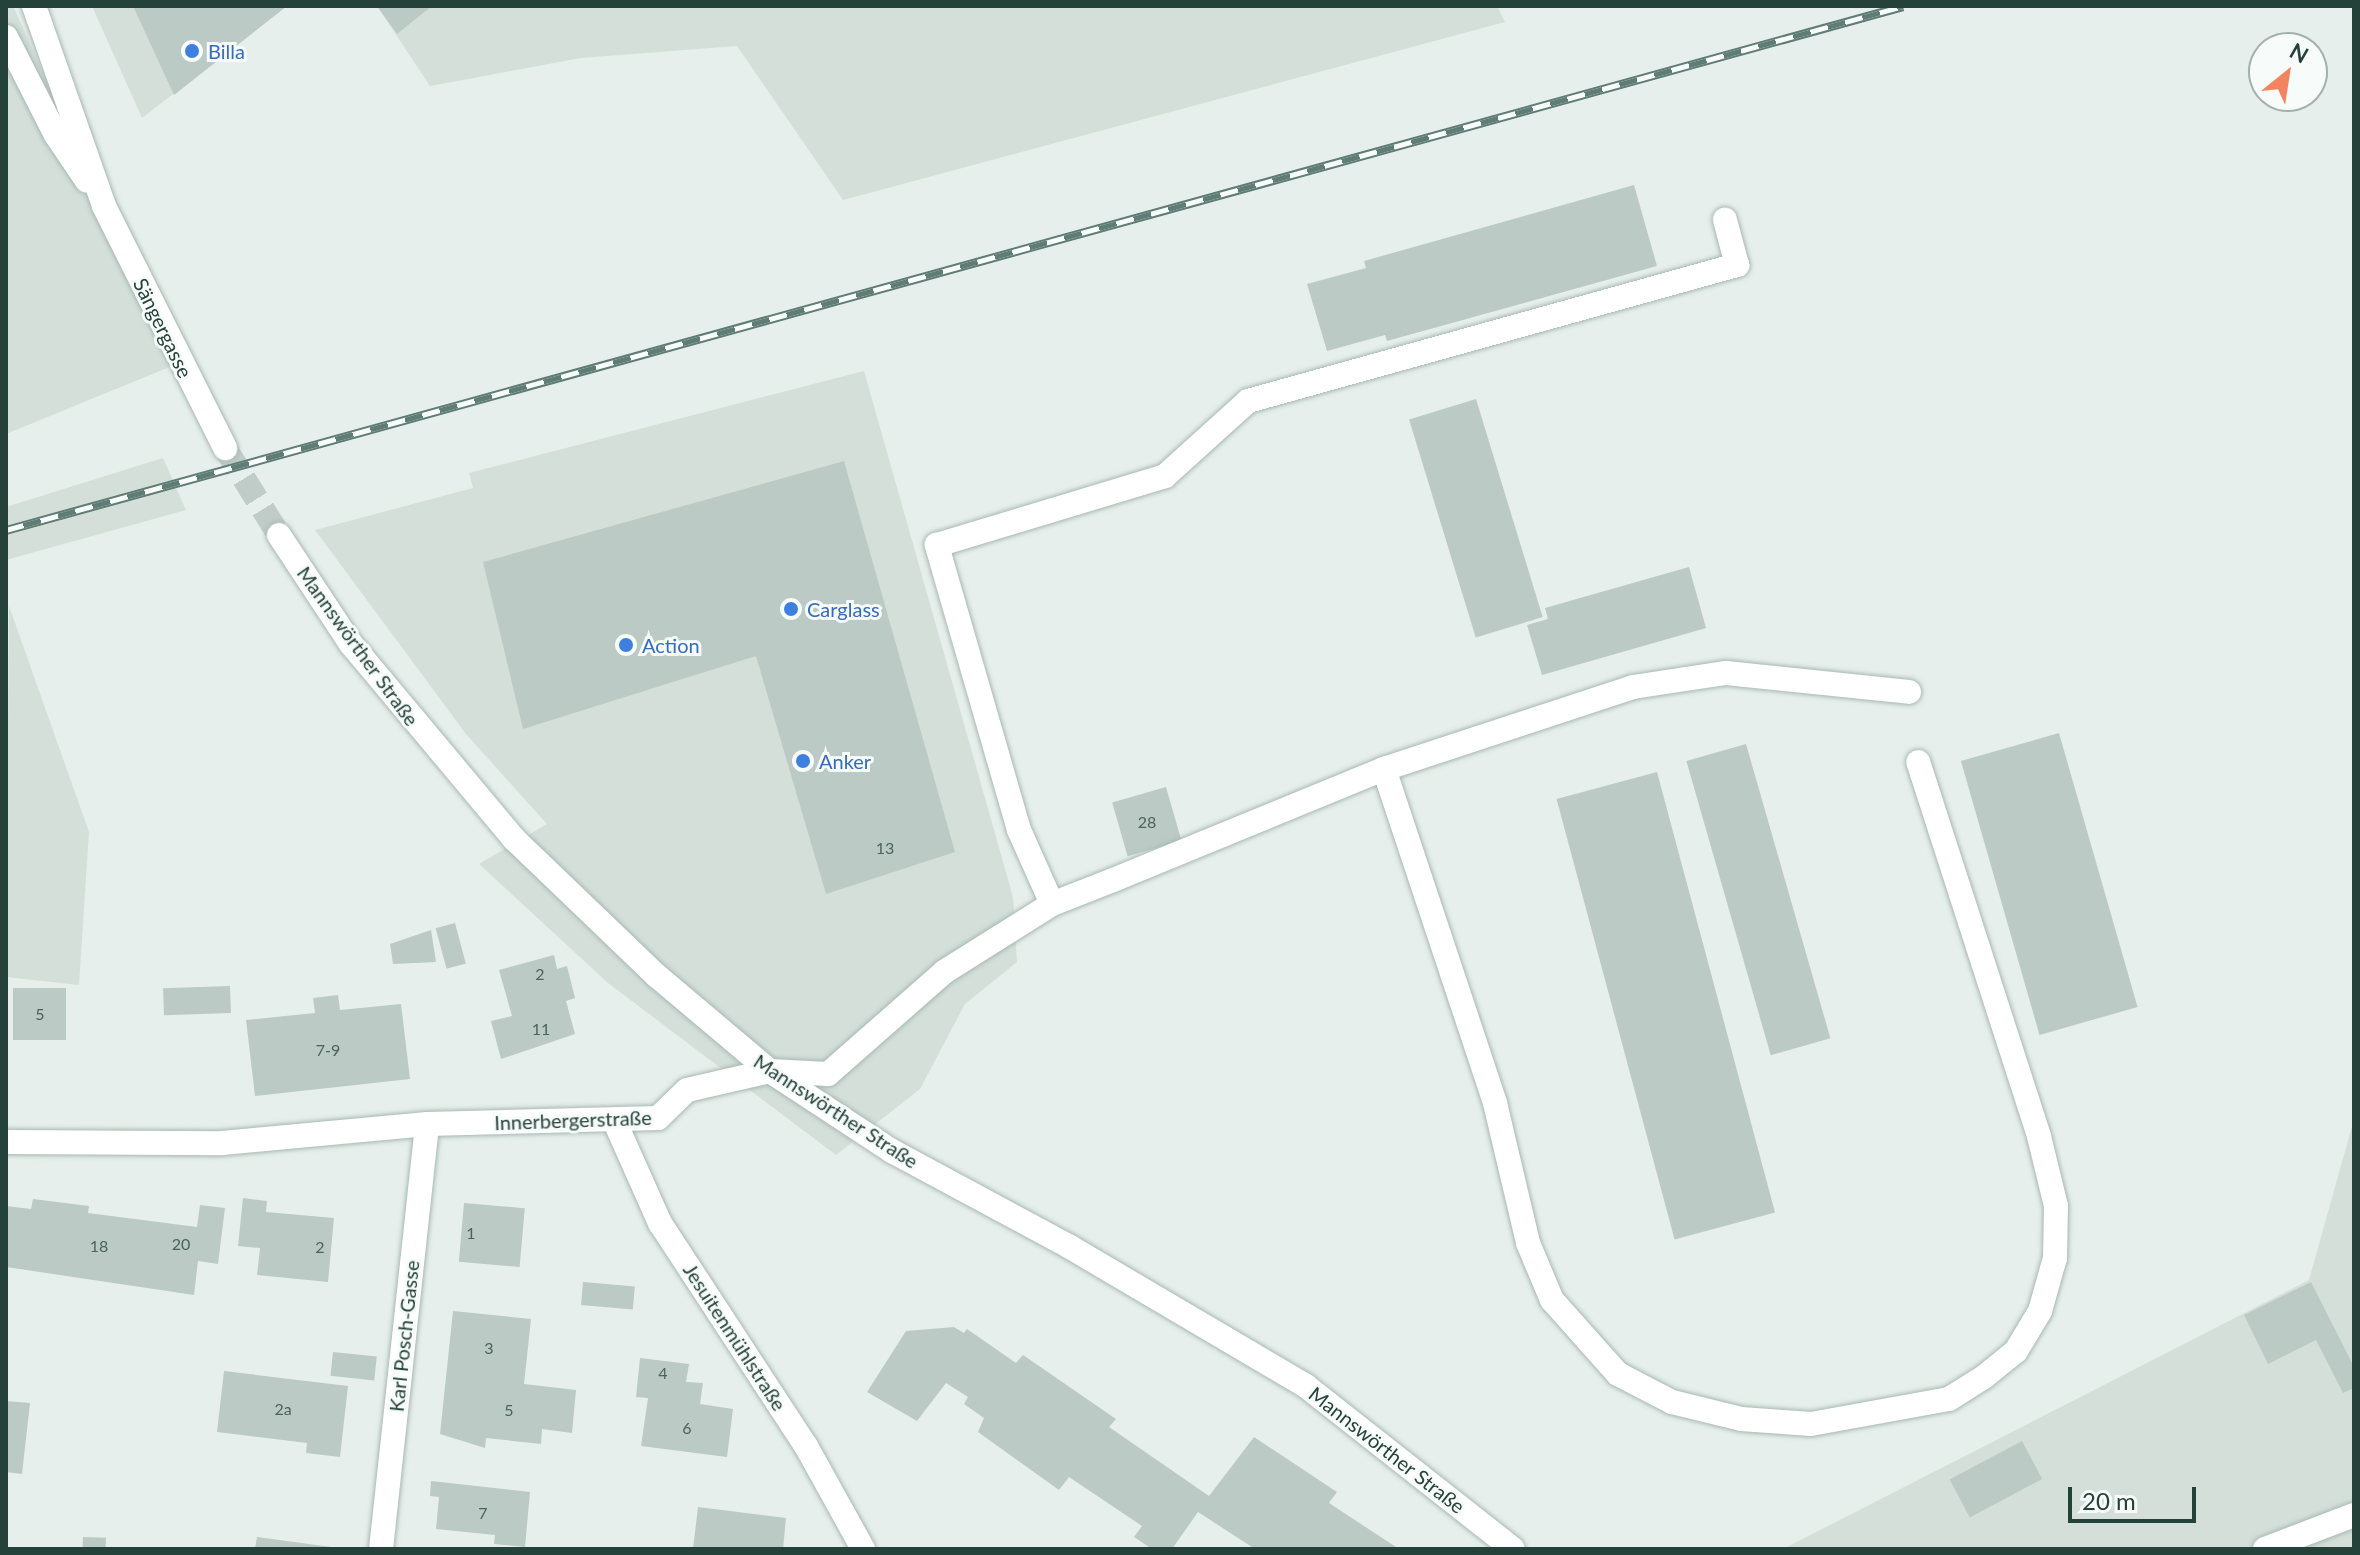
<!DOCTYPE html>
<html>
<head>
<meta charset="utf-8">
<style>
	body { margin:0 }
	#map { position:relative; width:2360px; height:1555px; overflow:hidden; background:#e6efeb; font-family:Lato,sans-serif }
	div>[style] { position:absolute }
	.built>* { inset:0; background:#d4dfda }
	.building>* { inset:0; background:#bbcac4; transform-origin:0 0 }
	.secondary-tunnel>* { height:24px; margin-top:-12px; transform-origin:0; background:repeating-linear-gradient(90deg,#bfccc8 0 24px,transparent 0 36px) }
	.roads { filter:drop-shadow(0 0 2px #a8b8b2) drop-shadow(0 0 2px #a8b8b2) }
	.service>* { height:24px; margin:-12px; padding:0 12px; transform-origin:12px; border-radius:12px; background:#fff }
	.minor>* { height:24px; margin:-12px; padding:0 12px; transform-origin:12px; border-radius:12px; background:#fff }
	.secondary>* { height:24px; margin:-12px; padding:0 12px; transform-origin:12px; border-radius:12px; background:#fff }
	.rail>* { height:9px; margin-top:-4.5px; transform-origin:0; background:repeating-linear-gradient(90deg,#f7fbf9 0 18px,#5f7d75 0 36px); box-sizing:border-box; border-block:2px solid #5f7d75 }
	.dots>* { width:22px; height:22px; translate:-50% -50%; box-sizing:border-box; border:4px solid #f7fbf9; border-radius:50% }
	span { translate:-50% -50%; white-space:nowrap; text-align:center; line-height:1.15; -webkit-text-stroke:6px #f7fbf9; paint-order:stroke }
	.number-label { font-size:16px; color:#4a645c }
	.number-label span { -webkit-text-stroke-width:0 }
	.shop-label { font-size:20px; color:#366cbe }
	.left { translate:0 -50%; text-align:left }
	.street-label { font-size:20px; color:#24423a }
	.frame { position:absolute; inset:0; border:8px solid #24423a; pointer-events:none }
	.north { position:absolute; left:2248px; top:32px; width:80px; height:80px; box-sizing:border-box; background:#f7fbf9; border:2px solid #a3b1ad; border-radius:50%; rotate:30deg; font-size:22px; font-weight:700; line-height:32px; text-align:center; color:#24423a }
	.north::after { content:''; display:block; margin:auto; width:28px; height:36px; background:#f4845f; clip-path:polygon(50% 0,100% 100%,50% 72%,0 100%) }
	.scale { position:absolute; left:2068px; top:1487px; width:128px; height:36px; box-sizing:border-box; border:4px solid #24423a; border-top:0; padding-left:10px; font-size:24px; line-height:28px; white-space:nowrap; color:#24423a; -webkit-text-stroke:6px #f7fbf9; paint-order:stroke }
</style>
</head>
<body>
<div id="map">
	<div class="built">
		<i style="clip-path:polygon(6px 6px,13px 6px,177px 364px,6px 434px)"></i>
		<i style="clip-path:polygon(92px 6px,287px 6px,142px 118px)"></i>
		<i style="clip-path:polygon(377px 6px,1497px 6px,1505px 22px,843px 200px,737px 46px,581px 58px,430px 86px)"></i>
		<i style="clip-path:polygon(864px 371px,1013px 897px,1017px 962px,965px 1004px,920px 1089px,836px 1155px,608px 983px,479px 864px,547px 824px,466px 734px,315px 530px,473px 488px,469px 473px)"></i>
		<i style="clip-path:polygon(163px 458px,186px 510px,6px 560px,6px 507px)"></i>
		<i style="clip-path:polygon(9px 606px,89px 832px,79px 985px,6px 977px)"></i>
		<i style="clip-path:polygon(2354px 1119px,2354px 1549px,1783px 1549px,2309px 1280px)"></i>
	</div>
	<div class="building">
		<i style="clip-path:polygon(133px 6px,287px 6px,174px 95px)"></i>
		<i style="clip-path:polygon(377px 6px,432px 6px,397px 34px)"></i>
		<i style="clip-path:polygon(1634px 185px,1657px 266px,1387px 341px,1385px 335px,1327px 351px,1307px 284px,1366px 268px,1364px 261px)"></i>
		<i style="left:1476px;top:399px;width:228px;height:70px;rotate:73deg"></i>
		<i style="clip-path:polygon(844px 461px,955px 852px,826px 894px,756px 656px,523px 729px,483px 562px)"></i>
		<i style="clip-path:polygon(1689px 567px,1706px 628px,1542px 675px,1527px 625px,1548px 619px,1545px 608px)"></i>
		<i style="left:2059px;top:733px;width:285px;height:102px;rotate:74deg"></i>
		<i style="left:1746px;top:744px;width:306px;height:62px;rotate:74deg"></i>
		<i style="left:1657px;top:772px;width:456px;height:104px;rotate:75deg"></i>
		<i style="left:1166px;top:787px;width:56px;height:56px;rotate:74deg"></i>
		<i style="left:455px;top:923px;width:42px;height:20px;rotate:75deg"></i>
		<i style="clip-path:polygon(431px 930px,436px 962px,393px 964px,390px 944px)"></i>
		<i style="clip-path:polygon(554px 955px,557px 969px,567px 966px,575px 998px,566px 1001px,575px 1034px,501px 1059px,491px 1021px,512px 1016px,499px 970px)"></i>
		<i style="left:230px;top:986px;width:27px;height:67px;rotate:88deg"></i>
		<i style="left:13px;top:988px;width:53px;height:52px"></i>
		<i style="clip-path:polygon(338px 995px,340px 1010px,401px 1004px,410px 1079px,255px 1096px,246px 1020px,315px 1013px,313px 998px)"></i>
		<i style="clip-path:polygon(243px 1198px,267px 1201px,266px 1212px,334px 1218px,328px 1282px,257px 1275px,260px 1248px,238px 1246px)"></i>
		<i style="clip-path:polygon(33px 1199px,89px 1206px,88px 1213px,197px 1227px,200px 1205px,225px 1208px,218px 1264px,198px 1261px,194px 1295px,6px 1267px,6px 1206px,31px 1209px)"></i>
		<i style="left:464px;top:1203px;width:61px;height:59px;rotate:5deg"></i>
		<i style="left:583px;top:1282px;width:52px;height:23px;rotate:5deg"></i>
		<i style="clip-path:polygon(2311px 1282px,2354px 1367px,2354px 1388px,2343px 1393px,2316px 1340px,2268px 1364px,2244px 1315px)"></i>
		<i style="clip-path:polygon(453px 1311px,531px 1319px,524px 1384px,576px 1390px,572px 1433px,542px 1429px,541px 1444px,486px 1438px,485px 1448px,440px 1434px)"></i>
		<i style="clip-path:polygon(954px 1327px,964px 1333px,967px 1329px,1016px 1363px,1023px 1355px,1116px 1419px,1109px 1427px,1209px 1496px,1254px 1437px,1337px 1492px,1329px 1503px,1399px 1549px,1255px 1549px,1198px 1512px,1172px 1549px,1152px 1549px,1134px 1537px,1142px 1526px,1069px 1477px,1059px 1490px,978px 1432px,984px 1418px,964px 1404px,968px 1397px,946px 1383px,917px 1421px,867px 1392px,906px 1331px)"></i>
		<i style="left:333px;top:1352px;width:44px;height:24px;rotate:6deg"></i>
		<i style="clip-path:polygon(640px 1358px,689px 1364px,686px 1382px,703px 1383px,700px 1404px,733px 1409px,727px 1457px,641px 1446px,648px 1398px,636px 1397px)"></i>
		<i style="clip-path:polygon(224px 1371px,348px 1386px,340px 1457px,306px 1453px,307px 1443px,217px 1432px)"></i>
		<i style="clip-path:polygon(6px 1401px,30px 1403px,22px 1474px,6px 1472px)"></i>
		<i style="left:2022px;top:1441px;width:43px;height:82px;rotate:62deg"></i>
		<i style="clip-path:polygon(431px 1481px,530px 1492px,525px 1547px,494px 1544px,495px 1535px,436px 1529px,439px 1497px,430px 1496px)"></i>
		<i style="clip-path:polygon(698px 1507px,786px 1518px,783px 1549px,693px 1549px)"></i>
		<i style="left:83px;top:1537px;width:23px;height:12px;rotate:2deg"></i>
		<i style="clip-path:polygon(257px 1537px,331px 1547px,331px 1549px,255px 1549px)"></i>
	</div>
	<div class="secondary-tunnel">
		<i style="left:225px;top:448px;width:102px;rotate:58.2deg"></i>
	</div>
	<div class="roads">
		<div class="service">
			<i style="left:1384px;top:769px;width:352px;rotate:71.6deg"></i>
			<i style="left:1495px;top:1103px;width:144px;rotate:76.7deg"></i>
			<i style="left:1528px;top:1243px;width:62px;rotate:67.2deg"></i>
			<i style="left:1552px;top:1300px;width:99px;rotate:48.3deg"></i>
			<i style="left:1618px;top:1374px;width:61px;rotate:27.4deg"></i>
			<i style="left:1672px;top:1402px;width:71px;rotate:13.8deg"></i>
			<i style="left:1741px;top:1419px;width:70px;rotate:4.1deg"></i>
			<i style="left:1811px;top:1424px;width:140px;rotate:-10.3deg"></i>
			<i style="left:1949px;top:1399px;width:41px;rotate:-32.2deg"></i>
			<i style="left:1984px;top:1377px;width:41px;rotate:-39.1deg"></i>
			<i style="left:2016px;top:1351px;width:47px;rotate:-59deg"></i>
			<i style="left:2040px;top:1311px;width:55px;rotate:-74.2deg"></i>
			<i style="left:2055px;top:1258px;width:52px;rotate:-88.9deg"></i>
			<i style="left:2056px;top:1206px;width:72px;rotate:-103.7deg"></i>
			<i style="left:2039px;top:1136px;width:393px;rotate:-107.9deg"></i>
			<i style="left:1113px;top:880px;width:293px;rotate:-22.3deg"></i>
			<i style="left:1384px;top:769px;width:262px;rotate:-18.2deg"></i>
			<i style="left:1633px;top:687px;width:94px;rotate:-8.6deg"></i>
			<i style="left:1726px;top:673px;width:184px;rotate:5.9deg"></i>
			<i style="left:1052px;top:904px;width:81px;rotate:-114deg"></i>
			<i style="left:1019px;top:830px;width:297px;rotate:-106.1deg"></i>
			<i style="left:937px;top:545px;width:238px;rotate:-16.8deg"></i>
			<i style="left:1165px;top:476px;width:112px;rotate:-42.1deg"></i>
			<i style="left:1248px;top:401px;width:508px;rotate:-15.54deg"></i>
			<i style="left:1737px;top:265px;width:47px;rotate:-104.9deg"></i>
		</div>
		<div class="minor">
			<i style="left:615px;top:1122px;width:111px;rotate:66deg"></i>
			<i style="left:660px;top:1223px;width:267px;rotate:56.8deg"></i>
			<i style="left:806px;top:1446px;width:118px;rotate:61deg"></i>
			<i style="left:6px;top:1142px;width:216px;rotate:0.3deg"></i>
			<i style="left:222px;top:1143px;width:206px;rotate:-5.3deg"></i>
			<i style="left:427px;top:1124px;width:231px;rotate:-1.5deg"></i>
			<i style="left:658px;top:1118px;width:40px;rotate:-44deg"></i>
			<i style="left:687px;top:1090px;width:85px;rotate:-12.9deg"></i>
			<i style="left:770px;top:1071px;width:58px;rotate:3deg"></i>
			<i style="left:828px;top:1074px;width:154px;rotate:-41.3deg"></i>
			<i style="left:944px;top:972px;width:128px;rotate:-32.2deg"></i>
			<i style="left:1052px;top:904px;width:66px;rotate:-21.5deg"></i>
			<i style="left:381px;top:1549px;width:427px;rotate:-83.8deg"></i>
			<i style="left:2265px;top:1549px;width:95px;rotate:-20.9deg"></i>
		</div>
		<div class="secondary">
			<i style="left:34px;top:6px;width:212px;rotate:70.7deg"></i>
			<i style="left:104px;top:206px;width:271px;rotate:63.4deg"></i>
			<i style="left:6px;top:37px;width:110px;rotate:63deg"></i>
			<i style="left:56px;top:135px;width:55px;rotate:56deg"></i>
			<i style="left:279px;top:535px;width:131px;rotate:56.6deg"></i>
			<i style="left:351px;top:644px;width:254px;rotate:50.1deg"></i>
			<i style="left:514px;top:839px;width:198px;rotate:43.8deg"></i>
			<i style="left:657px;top:976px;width:148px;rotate:40.1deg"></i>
			<i style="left:770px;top:1071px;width:146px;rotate:33.3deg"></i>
			<i style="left:892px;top:1151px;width:202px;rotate:28.3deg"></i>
			<i style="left:1070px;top:1247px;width:274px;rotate:30.5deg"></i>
			<i style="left:1306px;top:1386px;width:263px;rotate:38.2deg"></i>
		</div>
	</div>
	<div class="rail">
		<i style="left:6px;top:530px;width:1968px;rotate:-15.44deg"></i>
	</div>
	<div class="dots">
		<i style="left:192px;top:51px;background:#3f7fe0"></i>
		<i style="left:791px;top:609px;background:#3f7fe0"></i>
		<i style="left:626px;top:645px;background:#3f7fe0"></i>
		<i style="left:803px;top:761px;background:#3f7fe0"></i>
	</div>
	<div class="number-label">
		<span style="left:1147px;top:822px">28</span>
		<span style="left:885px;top:848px">13</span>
		<span style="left:540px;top:974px">2</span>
		<span style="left:40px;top:1014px">5</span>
		<span style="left:541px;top:1029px">11</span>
		<span style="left:328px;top:1050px">7-9</span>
		<span style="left:471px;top:1233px">1</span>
		<span style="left:181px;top:1244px">20</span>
		<span style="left:99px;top:1246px">18</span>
		<span style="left:320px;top:1247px">2</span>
		<span style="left:489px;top:1348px">3</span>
		<span style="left:663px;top:1373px">4</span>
		<span style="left:283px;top:1409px">2a</span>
		<span style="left:509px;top:1410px">5</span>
		<span style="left:687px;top:1428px">6</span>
		<span style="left:483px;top:1513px">7</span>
	</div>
	<div class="shop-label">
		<span class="left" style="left:208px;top:51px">Billa</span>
		<span class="left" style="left:807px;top:609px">Carglass</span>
		<span class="left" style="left:642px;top:645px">Action</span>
		<span class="left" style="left:819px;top:761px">Anker</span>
	</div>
	<div class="street-label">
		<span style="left:163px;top:328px;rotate:64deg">Sängergasse</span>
		<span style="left:358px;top:646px;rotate:54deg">Mannswörther Straße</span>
		<span style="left:836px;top:1111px;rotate:33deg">Mannswörther Straße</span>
		<span style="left:573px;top:1120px;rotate:-2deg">Innerbergerstraße</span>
		<span style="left:404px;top:1336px;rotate:-84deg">Karl Posch-Gasse</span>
		<span style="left:735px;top:1337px;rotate:57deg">Jesuitenmühlstraße</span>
		<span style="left:1387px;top:1450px;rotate:38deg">Mannswörther Straße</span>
	</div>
	<div class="frame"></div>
	<div class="north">N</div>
	<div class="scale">20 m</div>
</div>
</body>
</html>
